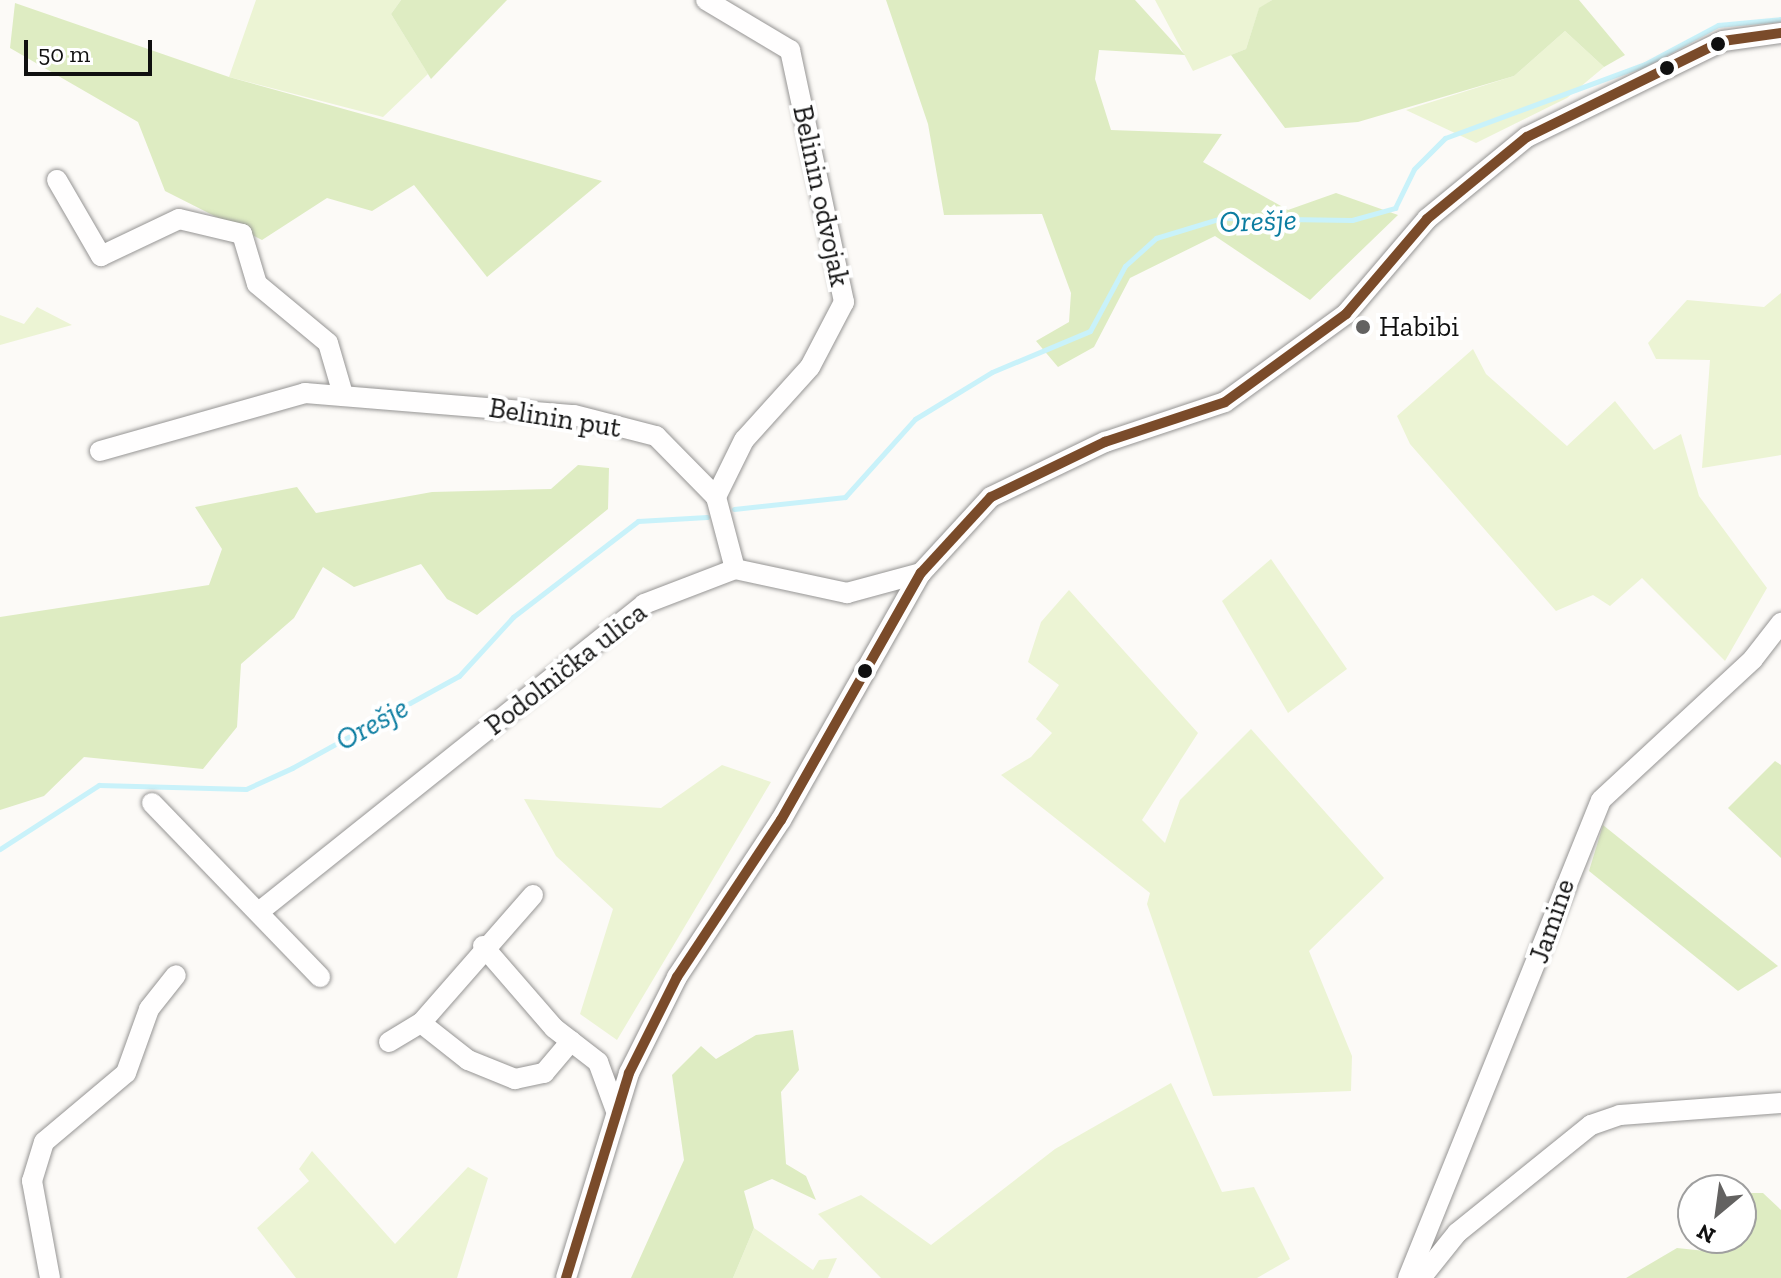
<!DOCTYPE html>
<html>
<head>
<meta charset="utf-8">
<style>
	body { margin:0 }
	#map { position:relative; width:1781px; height:1278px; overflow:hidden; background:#fcfaf7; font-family:"Zilla Slab",serif }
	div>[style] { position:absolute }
	.green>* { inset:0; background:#ecf4d4 }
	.forest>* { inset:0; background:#deecc2 }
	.stream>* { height:5px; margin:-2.5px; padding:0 2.5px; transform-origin:2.5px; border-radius:2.5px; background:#c9f2fa }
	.roads { filter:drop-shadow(0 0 2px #969594) drop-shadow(0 0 2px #969594) }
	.minor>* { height:20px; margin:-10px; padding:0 10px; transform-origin:10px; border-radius:10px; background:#fffefe }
	.bus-1>* { height:10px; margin:-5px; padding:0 5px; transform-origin:5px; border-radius:5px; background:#7a4b2a }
	.dots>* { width:22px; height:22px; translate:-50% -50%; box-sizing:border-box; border:4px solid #fff; border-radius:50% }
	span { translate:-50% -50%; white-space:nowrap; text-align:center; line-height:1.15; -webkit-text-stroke:8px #fff; paint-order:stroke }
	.street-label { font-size:28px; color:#101010 }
	.poi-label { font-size:28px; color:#101010 }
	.left { translate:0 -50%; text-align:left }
	.water-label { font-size:30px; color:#0c7da1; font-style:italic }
	.north { position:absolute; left:1677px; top:1174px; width:80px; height:80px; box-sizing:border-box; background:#fff; border:2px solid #9f9f9f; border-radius:50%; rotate:209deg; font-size:22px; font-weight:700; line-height:32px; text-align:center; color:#101010 }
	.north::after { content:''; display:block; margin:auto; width:28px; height:36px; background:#636261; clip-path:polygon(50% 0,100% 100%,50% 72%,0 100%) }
	.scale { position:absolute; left:24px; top:40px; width:128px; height:36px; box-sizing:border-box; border:4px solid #101010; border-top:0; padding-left:10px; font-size:24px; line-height:28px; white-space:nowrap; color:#101010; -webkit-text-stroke:6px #fff; paint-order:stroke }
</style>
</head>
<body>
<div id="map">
	<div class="green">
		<i style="clip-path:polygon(256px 0,401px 0,391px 14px,428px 74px,383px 117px,229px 77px)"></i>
		<i style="clip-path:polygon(1155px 0,1272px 0,1259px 9px,1246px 49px,1193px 71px)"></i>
		<i style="clip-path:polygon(1565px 31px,1604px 67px,1567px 98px,1476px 143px,1406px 110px,1514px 76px)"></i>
		<i style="clip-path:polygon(1781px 293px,1781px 455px,1702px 468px,1710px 360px,1656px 359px,1648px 343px,1687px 300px,1764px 307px)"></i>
		<i style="clip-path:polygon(37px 307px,72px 325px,0 345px,0 315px,24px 324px)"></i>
		<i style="clip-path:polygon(1473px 349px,1486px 374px,1567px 446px,1615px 401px,1654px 450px,1681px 434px,1699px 496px,1767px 588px,1725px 661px,1642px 578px,1610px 606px,1593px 595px,1556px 611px,1410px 444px,1397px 416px)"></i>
		<i style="clip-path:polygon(1271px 559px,1347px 669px,1288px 713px,1222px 601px)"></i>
		<i style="clip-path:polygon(1069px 590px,1198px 733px,1142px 820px,1165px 843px,1180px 800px,1251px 729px,1384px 878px,1309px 951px,1352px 1056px,1351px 1091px,1213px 1096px,1147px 904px,1150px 893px,1001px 775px,1031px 757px,1052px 733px,1036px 719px,1059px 685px,1028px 662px,1041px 622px)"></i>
		<i style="clip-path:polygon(722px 765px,771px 782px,617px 1040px,580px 1014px,613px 909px,556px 856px,524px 799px,661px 808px)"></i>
		<i style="clip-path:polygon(1171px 1083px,1222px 1192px,1254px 1187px,1290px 1259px,1257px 1278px,881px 1278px,818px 1214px,861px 1195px,931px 1245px,1055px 1149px)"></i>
		<i style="clip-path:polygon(312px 1151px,395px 1244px,468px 1167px,488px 1178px,457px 1278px,296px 1278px,257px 1228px,309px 1181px,299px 1169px)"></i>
		<i style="clip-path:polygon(754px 1228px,813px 1270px,819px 1260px,837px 1258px,828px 1278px,733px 1278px)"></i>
	</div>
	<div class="forest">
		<i style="clip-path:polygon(401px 0,507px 0,431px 79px,391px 14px)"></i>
		<i style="clip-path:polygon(886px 0,1135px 0,1185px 55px,1099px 50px,1095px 79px,1111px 130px,1222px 134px,1203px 162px,1288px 210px,1336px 193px,1398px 215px,1310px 300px,1215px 236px,1130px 278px,1094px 347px,1058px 367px,1036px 341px,1069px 322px,1071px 293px,1042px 214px,944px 215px,928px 124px)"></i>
		<i style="clip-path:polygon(1272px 0,1579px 0,1625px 55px,1604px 67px,1565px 31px,1514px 76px,1358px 122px,1285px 128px,1231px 55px,1246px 49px,1259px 8px)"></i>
		<i style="clip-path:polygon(15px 3px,229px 77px,602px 181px,487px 277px,414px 185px,372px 211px,327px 198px,262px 240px,165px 191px,138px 122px,10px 48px)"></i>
		<i style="clip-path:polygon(578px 465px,609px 468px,608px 509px,477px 615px,447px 599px,421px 564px,354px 587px,323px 567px,294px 618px,241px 664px,237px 727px,203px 769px,84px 757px,44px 796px,0 810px,0 617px,209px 585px,222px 549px,195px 507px,297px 487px,316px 513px,432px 492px,551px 489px)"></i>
		<i style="clip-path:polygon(1775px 761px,1781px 765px,1781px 858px,1728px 808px)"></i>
		<i style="clip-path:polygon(1603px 825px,1778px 966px,1738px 991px,1589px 871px)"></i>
		<i style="clip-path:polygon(793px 1030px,799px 1070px,781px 1092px,786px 1164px,806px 1176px,816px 1200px,772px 1179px,744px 1191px,754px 1228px,733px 1278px,631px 1278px,684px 1160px,672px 1075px,701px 1046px,716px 1059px,756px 1035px)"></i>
		<i style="clip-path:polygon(1741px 1193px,1763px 1193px,1781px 1210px,1781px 1278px,1626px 1278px,1677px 1248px,1715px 1252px,1729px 1238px,1741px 1238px)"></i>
	</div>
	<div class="stream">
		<i style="left:734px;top:509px;width:112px;rotate:-6.2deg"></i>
		<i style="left:845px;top:497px;width:105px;rotate:-48.1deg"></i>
		<i style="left:915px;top:419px;width:90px;rotate:-31.4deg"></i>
		<i style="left:992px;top:372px;width:106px;rotate:-22.7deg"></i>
		<i style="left:1090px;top:331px;width:74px;rotate:-61.7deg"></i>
		<i style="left:1125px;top:266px;width:42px;rotate:-42.1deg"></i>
		<i style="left:1156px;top:238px;width:69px;rotate:-16.9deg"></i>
		<i style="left:1222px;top:218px;width:130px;rotate:0.9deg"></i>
		<i style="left:1352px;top:220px;width:45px;rotate:-15.6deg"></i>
		<i style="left:1395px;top:208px;width:43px;rotate:-64deg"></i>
		<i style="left:1414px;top:169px;width:44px;rotate:-45deg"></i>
		<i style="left:1445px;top:138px;width:213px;rotate:-20.3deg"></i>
		<i style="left:1645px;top:64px;width:83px;rotate:-28.1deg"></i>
		<i style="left:1718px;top:25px;width:63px;rotate:-5.4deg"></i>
		<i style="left:0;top:849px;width:118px;rotate:-32.9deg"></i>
		<i style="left:99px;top:785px;width:147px;rotate:1.6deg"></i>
		<i style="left:246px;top:789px;width:51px;rotate:-24.5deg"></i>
		<i style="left:292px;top:768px;width:191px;rotate:-28.9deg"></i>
		<i style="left:459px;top:676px;width:80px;rotate:-47.5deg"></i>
		<i style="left:513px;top:617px;width:158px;rotate:-37.5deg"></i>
		<i style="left:638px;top:521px;width:69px;rotate:-3.3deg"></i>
	</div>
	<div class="roads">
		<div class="minor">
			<i style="left:706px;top:0;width:98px;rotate:30.8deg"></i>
			<i style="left:790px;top:50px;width:258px;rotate:77.9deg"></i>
			<i style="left:844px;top:302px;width:73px;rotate:117.6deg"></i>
			<i style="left:810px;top:367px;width:98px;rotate:132.1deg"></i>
			<i style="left:744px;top:440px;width:64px;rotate:116.2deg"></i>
			<i style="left:57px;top:180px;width:88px;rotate:59.9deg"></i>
			<i style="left:101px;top:256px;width:86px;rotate:-25.4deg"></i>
			<i style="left:179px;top:219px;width:65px;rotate:13.4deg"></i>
			<i style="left:242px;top:234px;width:52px;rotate:73.3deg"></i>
			<i style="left:257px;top:284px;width:92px;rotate:39.7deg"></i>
			<i style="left:328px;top:343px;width:50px;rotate:73.7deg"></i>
			<i style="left:100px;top:451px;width:213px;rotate:-15.8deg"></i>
			<i style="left:305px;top:393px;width:270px;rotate:4.7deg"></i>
			<i style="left:574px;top:415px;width:85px;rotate:14.4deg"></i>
			<i style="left:656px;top:436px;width:86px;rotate:45.5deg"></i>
			<i style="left:716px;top:497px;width:74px;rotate:75.2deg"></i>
			<i style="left:152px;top:803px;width:242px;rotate:46deg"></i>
			<i style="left:260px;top:911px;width:492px;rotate:-38.6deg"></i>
			<i style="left:644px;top:604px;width:97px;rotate:-21deg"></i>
			<i style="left:735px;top:569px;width:115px;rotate:12.1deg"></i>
			<i style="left:847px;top:593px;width:77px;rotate:-15.1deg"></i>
			<i style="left:483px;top:946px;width:108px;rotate:49.1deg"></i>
			<i style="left:554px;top:1028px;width:56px;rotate:37.7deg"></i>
			<i style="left:598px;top:1062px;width:52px;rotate:69.8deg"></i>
			<i style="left:421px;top:1023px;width:60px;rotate:38.2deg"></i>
			<i style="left:468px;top:1060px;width:51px;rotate:22deg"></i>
			<i style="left:515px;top:1079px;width:30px;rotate:-12deg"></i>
			<i style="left:544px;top:1073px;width:42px;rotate:-49.8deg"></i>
			<i style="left:389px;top:1042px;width:37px;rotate:-31deg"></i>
			<i style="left:421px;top:1023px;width:170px;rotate:-48.8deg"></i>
			<i style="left:50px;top:1278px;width:99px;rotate:-100.5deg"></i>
			<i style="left:32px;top:1181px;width:41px;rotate:-72.9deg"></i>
			<i style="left:44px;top:1142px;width:107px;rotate:-40.1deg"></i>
			<i style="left:126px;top:1073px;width:68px;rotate:-70.2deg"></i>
			<i style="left:149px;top:1009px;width:43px;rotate:-51.5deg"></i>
			<i style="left:566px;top:1278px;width:214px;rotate:-72.9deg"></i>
			<i style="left:629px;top:1073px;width:107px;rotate:-63.4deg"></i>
			<i style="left:677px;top:977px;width:188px;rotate:-56.5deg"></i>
			<i style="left:781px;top:820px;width:284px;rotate:-60.5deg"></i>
			<i style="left:921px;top:573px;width:103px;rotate:-47.4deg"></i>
			<i style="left:991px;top:497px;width:127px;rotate:-25.8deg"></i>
			<i style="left:1105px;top:442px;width:126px;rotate:-18.4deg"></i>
			<i style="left:1225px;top:402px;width:150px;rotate:-36deg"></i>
			<i style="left:1346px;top:314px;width:125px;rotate:-49.5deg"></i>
			<i style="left:1427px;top:219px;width:129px;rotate:-39.4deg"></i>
			<i style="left:1527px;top:137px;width:218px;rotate:-26.1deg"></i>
			<i style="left:1723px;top:41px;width:59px;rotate:-7.9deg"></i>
			<i style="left:1408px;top:1278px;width:515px;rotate:-68.01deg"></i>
			<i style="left:1601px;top:800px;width:207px;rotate:-42.8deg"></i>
			<i style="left:1753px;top:659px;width:46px;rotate:-52.1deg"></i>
			<i style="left:1421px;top:1278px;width:58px;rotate:-51.3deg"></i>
			<i style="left:1457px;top:1233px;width:172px;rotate:-38.9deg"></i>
			<i style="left:1591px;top:1125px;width:31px;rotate:-19deg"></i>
			<i style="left:1620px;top:1115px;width:161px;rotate:-4.3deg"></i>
		</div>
	</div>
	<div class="bus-1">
		<i style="left:566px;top:1278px;width:214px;rotate:-72.9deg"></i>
		<i style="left:629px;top:1073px;width:107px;rotate:-63.4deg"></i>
		<i style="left:677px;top:977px;width:188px;rotate:-56.5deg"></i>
		<i style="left:781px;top:820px;width:284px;rotate:-60.5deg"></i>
		<i style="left:921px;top:573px;width:103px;rotate:-47.4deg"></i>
		<i style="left:991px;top:497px;width:127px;rotate:-25.8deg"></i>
		<i style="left:1105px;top:442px;width:126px;rotate:-18.4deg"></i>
		<i style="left:1225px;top:402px;width:150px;rotate:-36deg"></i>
		<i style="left:1346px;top:314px;width:125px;rotate:-49.5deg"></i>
		<i style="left:1427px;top:219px;width:129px;rotate:-39.4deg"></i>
		<i style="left:1527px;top:137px;width:218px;rotate:-26.1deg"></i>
		<i style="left:1723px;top:41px;width:59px;rotate:-7.9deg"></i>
	</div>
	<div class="dots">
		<i style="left:1718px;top:44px;background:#101010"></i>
		<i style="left:1667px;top:68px;background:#101010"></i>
		<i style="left:1363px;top:327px;background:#636261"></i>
		<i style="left:865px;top:671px;background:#101010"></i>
	</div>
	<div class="street-label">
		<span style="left:821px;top:196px;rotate:78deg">Belinin odvojak</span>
		<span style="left:555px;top:418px;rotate:9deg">Belinin put</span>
		<span style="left:566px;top:669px;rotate:-38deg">Podolnička ulica</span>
		<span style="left:1552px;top:921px;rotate:-71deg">Jamine</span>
	</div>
	<div class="poi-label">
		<span class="left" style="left:1379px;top:327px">Habibi</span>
	</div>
	<div class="water-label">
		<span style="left:1258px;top:221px;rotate:-2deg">Orešje</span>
		<span style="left:372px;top:724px;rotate:-29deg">Orešje</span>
	</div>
	<div class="north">N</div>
	<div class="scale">50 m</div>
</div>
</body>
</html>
